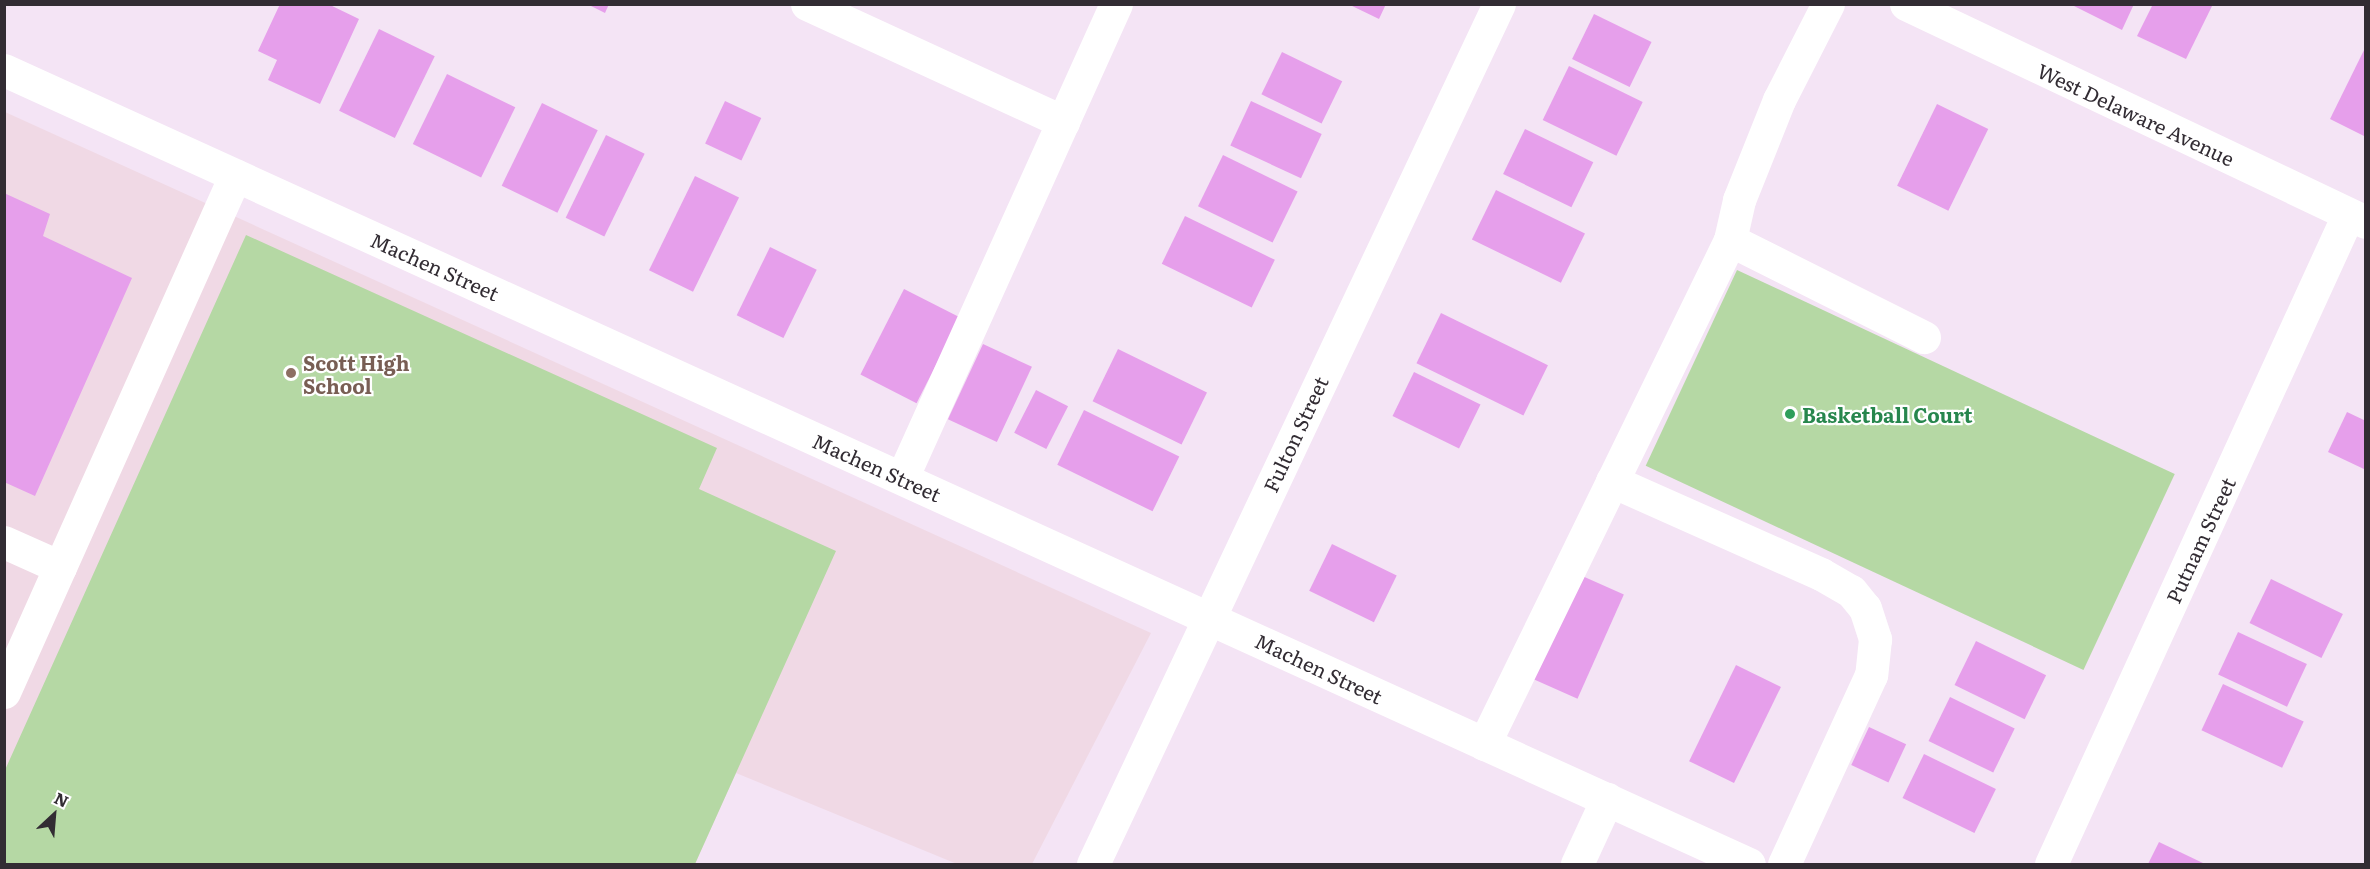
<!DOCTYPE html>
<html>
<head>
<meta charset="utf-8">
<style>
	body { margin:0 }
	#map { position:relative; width:2370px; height:869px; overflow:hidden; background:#f4e4f5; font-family:Literata,serif }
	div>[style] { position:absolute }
	.education>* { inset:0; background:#f0d9e5 }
	.green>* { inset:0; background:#b5d8a4; transform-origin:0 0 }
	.building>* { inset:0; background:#e69feb; transform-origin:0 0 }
	.minor>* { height:33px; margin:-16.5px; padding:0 16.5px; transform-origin:16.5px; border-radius:16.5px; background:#fff }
	.dots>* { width:16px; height:16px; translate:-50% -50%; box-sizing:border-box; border:3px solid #fff; border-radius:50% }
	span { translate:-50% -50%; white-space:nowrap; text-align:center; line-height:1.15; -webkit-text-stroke:4.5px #fff; paint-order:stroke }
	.street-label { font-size:20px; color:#322c33 }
	.education-label { font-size:20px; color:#785e54; font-weight:700 }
	.left { translate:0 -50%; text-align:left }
	.leisure-label { font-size:20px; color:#27864d; font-weight:700 }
	.frame { position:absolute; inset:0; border:6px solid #322c33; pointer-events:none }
	.north { position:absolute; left:24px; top:785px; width:60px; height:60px; -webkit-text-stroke:4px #fff; paint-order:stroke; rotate:26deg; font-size:16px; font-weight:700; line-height:24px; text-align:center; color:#322c33 }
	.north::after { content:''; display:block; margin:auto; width:21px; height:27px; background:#322c33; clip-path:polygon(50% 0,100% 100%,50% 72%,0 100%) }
</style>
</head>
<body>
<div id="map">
	<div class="education">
		<i style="clip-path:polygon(5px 112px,1151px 633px,1032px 864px,957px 864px,736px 773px,695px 864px,5px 864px)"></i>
	</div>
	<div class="green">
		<i style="clip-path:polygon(246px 235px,717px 448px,699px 489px,836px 551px,695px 864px,5px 864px,5px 770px)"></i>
		<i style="left:1737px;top:270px;width:483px;height:216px;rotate:25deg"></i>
	</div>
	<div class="building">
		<i style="clip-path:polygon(280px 4px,328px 4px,359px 19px,320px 104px,268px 80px,277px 60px,258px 51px)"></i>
		<i style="clip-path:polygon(587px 4px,609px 4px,605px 13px)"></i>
		<i style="clip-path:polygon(1348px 4px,1386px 4px,1379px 19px)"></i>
		<i style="clip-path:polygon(2070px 4px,2134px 4px,2122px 30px)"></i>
		<i style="clip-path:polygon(2153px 4px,2213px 4px,2186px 59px,2137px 36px)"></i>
		<i style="left:1594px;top:14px;width:64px;height:50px;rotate:26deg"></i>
		<i style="left:379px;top:29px;width:62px;height:91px;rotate:26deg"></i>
		<i style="clip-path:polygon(2366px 46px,2366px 137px,2330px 119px)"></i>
		<i style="left:1282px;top:52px;width:67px;height:47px;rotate:26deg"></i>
		<i style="left:1569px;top:66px;width:82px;height:60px;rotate:26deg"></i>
		<i style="left:447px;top:74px;width:76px;height:78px;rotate:26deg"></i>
		<i style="left:725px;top:101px;width:40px;height:47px;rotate:25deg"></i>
		<i style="left:1251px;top:101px;width:78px;height:49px;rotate:25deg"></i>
		<i style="left:542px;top:103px;width:62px;height:92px;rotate:26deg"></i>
		<i style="left:1937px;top:104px;width:57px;height:91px;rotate:26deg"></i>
		<i style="left:1525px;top:129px;width:76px;height:50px;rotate:26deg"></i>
		<i style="left:606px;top:135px;width:43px;height:92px;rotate:26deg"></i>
		<i style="left:1223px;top:155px;width:83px;height:57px;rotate:26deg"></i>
		<i style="left:695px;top:176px;width:49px;height:105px;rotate:26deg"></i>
		<i style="left:1496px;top:190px;width:99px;height:55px;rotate:26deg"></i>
		<i style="clip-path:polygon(4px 193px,50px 214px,43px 236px,132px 278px,35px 496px,4px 482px)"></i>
		<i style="left:1185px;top:216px;width:100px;height:53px;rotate:26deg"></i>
		<i style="left:770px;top:247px;width:52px;height:76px;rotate:26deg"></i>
		<i style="left:904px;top:289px;width:63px;height:96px;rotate:27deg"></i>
		<i style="left:1441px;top:313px;width:119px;height:56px;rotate:26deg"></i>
		<i style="left:983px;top:344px;width:54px;height:83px;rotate:25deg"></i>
		<i style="left:1118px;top:349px;width:99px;height:58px;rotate:26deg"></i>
		<i style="left:1414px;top:372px;width:74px;height:49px;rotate:26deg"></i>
		<i style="left:1036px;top:390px;width:36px;height:48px;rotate:27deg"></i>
		<i style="left:1084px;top:410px;width:106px;height:61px;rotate:26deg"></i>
		<i style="clip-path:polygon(2347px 412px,2366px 421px,2366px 470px,2328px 452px)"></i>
		<i style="left:1332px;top:544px;width:72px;height:52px;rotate:26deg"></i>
		<i style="left:1580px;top:575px;width:48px;height:114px;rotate:24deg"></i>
		<i style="left:2271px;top:579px;width:80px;height:49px;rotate:26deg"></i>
		<i style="left:2238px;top:632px;width:76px;height:47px;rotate:25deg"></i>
		<i style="left:1976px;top:641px;width:78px;height:49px;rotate:26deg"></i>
		<i style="left:1736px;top:665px;width:50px;height:107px;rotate:26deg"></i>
		<i style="left:2223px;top:684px;width:89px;height:51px;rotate:25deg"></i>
		<i style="left:1950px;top:697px;width:72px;height:49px;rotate:26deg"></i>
		<i style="left:1869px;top:727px;width:41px;height:42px;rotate:25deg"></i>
		<i style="left:1924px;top:754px;width:80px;height:49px;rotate:26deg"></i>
		<i style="clip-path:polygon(2159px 842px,2205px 864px,2148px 864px)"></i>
	</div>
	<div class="minor">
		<i style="left:807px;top:4px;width:282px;rotate:24.7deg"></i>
		<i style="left:1906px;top:4px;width:509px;rotate:25.36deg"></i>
		<i style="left:4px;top:70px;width:1917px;rotate:24.47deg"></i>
		<i style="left:1730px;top:240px;width:217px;rotate:26.6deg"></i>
		<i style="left:902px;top:478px;width:520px;rotate:-65.7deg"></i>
		<i style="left:1612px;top:481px;width:229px;rotate:24deg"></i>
		<i style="left:1821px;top:574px;width:34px;rotate:30deg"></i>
		<i style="left:1851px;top:591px;width:22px;rotate:51deg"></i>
		<i style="left:1865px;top:608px;width:33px;rotate:72deg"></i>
		<i style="left:1875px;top:639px;width:36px;rotate:96deg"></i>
		<i style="left:1871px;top:675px;width:208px;rotate:114.7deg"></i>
		<i style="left:4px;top:542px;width:61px;rotate:24.1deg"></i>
		<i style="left:60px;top:567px;width:429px;rotate:-65.9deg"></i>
		<i style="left:4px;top:692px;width:137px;rotate:-65.9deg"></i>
		<i style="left:1484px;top:744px;width:561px;rotate:-63.98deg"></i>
		<i style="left:1730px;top:240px;width:41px;rotate:-77.3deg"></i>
		<i style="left:1739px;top:200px;width:108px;rotate:-68.2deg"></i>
		<i style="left:1779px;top:100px;width:108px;rotate:-63deg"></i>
		<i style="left:1093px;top:864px;width:951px;rotate:-64.73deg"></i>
		<i style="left:1577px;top:864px;width:72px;rotate:-65.2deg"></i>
		<i style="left:2051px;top:864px;width:714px;rotate:-65.41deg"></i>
	</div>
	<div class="dots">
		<i style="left:291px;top:373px;background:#8d6e63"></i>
		<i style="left:1790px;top:414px;background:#2e9e5b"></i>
	</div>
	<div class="street-label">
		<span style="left:2136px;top:114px;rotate:25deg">West Delaware Avenue</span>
		<span style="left:435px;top:266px;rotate:24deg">Machen Street</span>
		<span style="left:1295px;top:434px;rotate:-65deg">Fulton Street</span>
		<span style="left:877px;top:467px;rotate:24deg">Machen Street</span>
		<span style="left:2200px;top:540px;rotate:-65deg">Putnam Street</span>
		<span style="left:1319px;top:668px;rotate:25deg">Machen Street</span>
	</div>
	<div class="education-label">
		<span class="left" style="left:303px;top:374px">Scott High<br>School</span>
	</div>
	<div class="leisure-label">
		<span class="left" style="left:1802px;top:414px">Basketball Court</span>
	</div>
	<div class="frame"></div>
	<div class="north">N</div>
</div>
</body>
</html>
